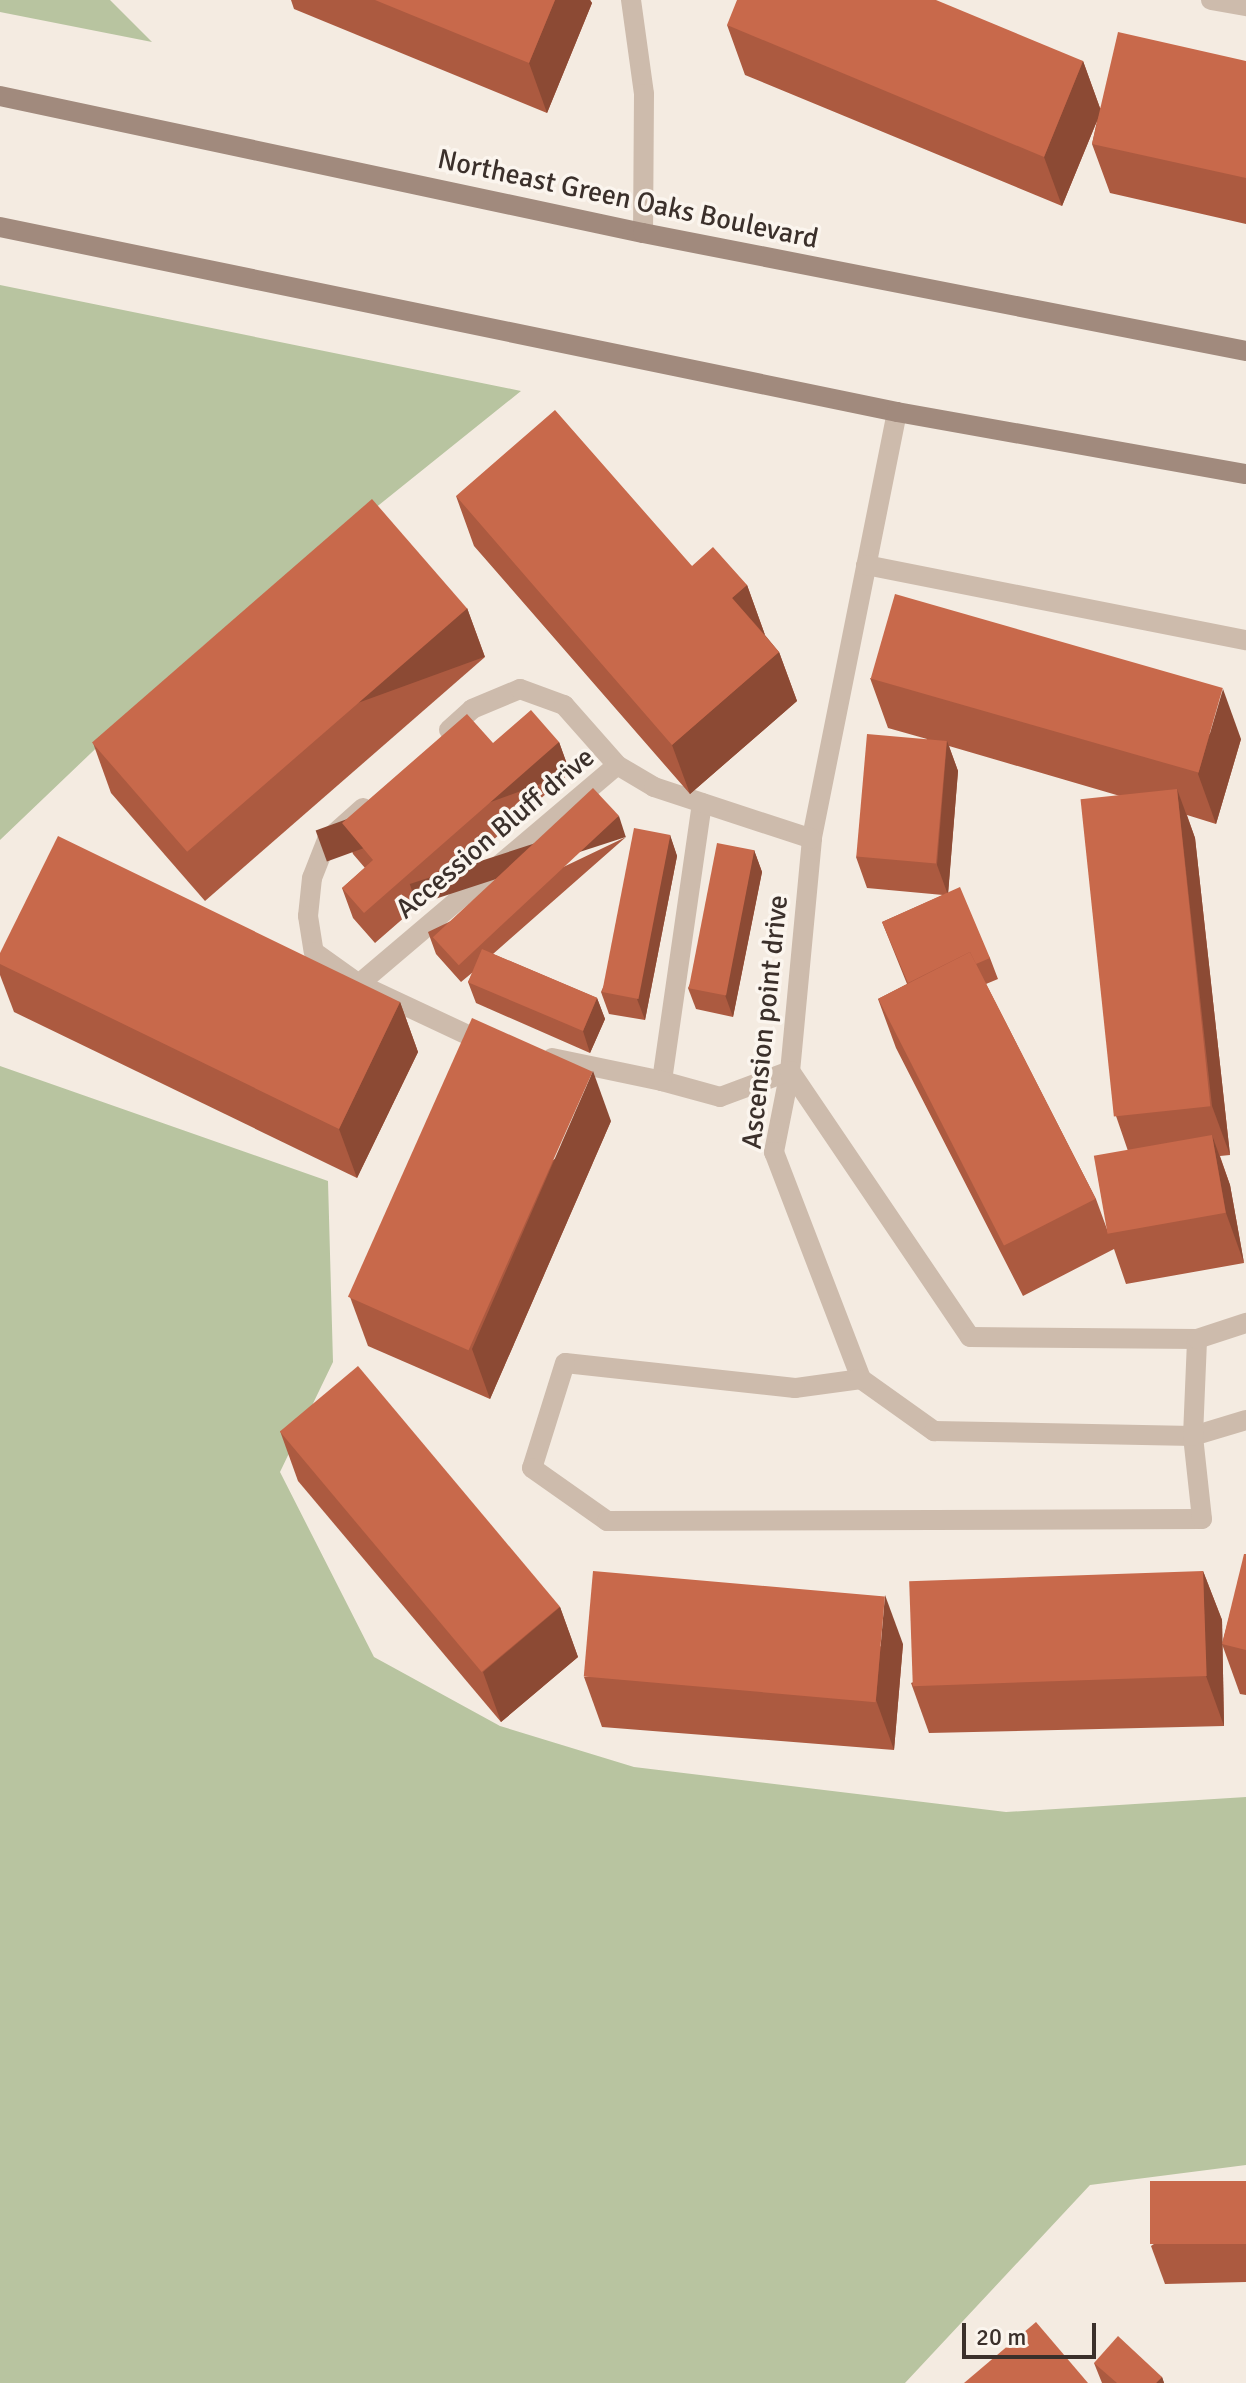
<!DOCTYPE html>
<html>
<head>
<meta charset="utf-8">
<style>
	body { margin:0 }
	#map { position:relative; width:1246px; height:2383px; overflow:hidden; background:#f4ebe1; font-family:Signika,sans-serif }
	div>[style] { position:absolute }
	.green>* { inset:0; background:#b8c4a0 }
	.service>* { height:20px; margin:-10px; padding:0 10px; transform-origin:10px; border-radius:10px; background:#cdbbac }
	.minor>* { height:20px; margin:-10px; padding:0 10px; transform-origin:10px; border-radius:10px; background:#cdbbac }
	.secondary>* { height:20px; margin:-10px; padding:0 10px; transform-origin:10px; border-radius:10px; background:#a18a7d }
	.wall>* { inset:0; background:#ac5a40 }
	.shaded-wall>* { inset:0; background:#8c4a34; transform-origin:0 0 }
	.building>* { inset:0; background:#c8694b; transform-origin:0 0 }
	span { translate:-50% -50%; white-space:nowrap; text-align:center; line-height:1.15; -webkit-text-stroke:7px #fbf5ee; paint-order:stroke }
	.street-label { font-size:28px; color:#3b302b }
	.scale { position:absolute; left:962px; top:2323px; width:134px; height:36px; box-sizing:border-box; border:4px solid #3b302b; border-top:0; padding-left:10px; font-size:24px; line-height:28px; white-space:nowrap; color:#3b302b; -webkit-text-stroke:6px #fbf5ee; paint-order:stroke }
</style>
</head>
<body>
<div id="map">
	<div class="green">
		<i style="clip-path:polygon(0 0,110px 0,152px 42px,0 12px)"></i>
		<i style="clip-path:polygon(0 285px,521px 391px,202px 647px,0 840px)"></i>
		<i style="clip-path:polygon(0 1066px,328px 1181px,333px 1362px,280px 1472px,374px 1657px,500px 1726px,634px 1767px,1006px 1812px,1246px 1797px,1246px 2165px,1090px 2185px,905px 2383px,0 2383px)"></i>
	</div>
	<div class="service">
		<i style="left:897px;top:412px;width:435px;rotate:101.3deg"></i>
		<i style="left:812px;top:839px;width:233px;rotate:95.4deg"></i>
		<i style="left:790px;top:1071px;width:83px;rotate:101.2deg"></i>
		<i style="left:774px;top:1152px;width:243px;rotate:69deg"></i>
		<i style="left:861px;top:1379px;width:90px;rotate:35.5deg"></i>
		<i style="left:934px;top:1431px;width:259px;rotate:1.1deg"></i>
		<i style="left:1193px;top:1436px;width:55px;rotate:-16.8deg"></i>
		<i style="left:866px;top:565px;width:387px;rotate:11.2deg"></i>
		<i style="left:449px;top:730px;width:31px;rotate:-42deg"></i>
		<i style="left:472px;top:709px;width:52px;rotate:-22.6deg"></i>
		<i style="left:520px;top:689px;width:47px;rotate:20deg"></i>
		<i style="left:564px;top:705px;width:80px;rotate:48.5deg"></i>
		<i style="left:702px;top:803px;width:281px;rotate:98.2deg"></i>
		<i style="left:662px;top:1081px;width:60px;rotate:15.4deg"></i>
		<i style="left:720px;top:1097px;width:75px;rotate:-20.4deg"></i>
		<i style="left:363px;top:808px;width:48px;rotate:138.4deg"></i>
		<i style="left:327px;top:840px;width:41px;rotate:111.5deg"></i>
		<i style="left:312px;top:878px;width:38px;rotate:96deg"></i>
		<i style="left:308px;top:916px;width:36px;rotate:81deg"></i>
		<i style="left:314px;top:952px;width:55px;rotate:35.4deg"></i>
		<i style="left:359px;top:984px;width:144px;rotate:25.1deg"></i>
		<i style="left:359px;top:984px;width:338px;rotate:-40.3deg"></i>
		<i style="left:617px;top:765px;width:43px;rotate:30.7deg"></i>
		<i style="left:654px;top:787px;width:166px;rotate:18.2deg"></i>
		<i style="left:552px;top:1058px;width:112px;rotate:11.8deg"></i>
		<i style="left:790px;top:1071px;width:321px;rotate:55.9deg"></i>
		<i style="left:970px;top:1337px;width:227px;rotate:0.5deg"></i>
		<i style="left:861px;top:1379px;width:67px;rotate:172.2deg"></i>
		<i style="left:795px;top:1388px;width:231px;rotate:-173.8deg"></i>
		<i style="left:565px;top:1363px;width:110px;rotate:107.4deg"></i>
		<i style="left:532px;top:1468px;width:92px;rotate:35.2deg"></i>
		<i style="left:607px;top:1521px;width:595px;rotate:-0.19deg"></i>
		<i style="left:1202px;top:1519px;width:83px;rotate:-96.2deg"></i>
		<i style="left:1193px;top:1436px;width:97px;rotate:-87.6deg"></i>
		<i style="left:1197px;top:1339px;width:52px;rotate:-18.1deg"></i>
	</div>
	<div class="minor">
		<i style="left:631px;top:0;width:95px;rotate:82.1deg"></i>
		<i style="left:644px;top:94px;width:139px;rotate:90.4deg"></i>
		<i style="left:1211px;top:0;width:36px;rotate:10deg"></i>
	</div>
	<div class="secondary">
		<i style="left:0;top:96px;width:657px;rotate:12.03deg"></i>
		<i style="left:643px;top:233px;width:614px;rotate:11.07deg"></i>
		<i style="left:0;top:227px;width:916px;rotate:11.65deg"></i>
		<i style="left:897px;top:412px;width:354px;rotate:10.1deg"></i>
	</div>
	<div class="wall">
		<i style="clip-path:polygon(291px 0,590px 0,592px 3px,547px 113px,294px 9px)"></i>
		<i style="clip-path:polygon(727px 25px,1083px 61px,1100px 108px,1246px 61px,1246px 224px,1110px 193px,1092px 144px,1097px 121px,1062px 206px,745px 75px)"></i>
		<i style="clip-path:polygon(456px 496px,692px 566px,747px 585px,765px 635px,779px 652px,797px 701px,690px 794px,474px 546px)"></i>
		<i style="clip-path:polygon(467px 608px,485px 657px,205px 901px,111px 793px,93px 743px)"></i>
		<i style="clip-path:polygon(evenodd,870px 678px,1241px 739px,1216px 824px,1187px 815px,1195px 838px,1230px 1155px,1220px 1156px,1230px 1185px,1244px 1263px,1126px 1284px,1114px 1249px,1023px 1296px,896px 1048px,878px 999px,907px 984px,882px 922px,943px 895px,867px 888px,856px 857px,927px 739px,888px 728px,870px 678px,949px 746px,1120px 796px,1116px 1116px,1128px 1151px,1108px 1232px,1096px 1199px,986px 984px,998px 979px,990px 958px,948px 893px,958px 771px,949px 746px)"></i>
		<i style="clip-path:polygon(559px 742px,570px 773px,375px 943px,353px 918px,342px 888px,365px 868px,353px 854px,342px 823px,493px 743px)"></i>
		<i style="clip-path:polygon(670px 835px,677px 856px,645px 1020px,609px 1014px,601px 992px)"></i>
		<i style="clip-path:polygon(626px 837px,493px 954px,597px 998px,605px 1019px,590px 1053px,476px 1003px,468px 982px,473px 972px,461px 982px,436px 954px,428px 932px)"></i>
		<i style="clip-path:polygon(754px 850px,762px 872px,733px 1017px,696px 1009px,688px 988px)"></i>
		<i style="clip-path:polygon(0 953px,400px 1002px,418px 1052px,357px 1178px,14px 1012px,0 975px)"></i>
		<i style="clip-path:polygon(611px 1121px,490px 1399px,368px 1346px,350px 1297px)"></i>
		<i style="clip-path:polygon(280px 1431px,560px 1607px,578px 1657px,501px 1722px,298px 1481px)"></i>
		<i style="clip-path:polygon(1246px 1554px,1246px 1695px,1240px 1694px,1222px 1644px)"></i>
		<i style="clip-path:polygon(1203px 1571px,1222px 1620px,1224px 1726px,929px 1733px,911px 1683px)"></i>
		<i style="clip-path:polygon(903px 1644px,894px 1750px,602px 1727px,584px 1677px)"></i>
		<i style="clip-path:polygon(1246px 2181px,1246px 2282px,1165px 2284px,1151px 2246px)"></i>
		<i style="clip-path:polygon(1094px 2363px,1162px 2377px,1164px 2383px,1102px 2383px)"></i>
	</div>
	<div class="shaded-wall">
		<i style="clip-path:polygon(555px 0,590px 0,592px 3px,547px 113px,529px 63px)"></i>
		<i style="clip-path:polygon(1083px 61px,1101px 111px,1062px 206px,1044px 157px)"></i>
		<i style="clip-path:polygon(747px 585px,765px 635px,732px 598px)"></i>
		<i style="left:467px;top:608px;width:52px;height:371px;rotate:70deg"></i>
		<i style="clip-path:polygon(779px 652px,797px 701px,690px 794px,672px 745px)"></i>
		<i style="clip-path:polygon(1223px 689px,1241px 739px,1216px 824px,1198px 774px)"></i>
		<i style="clip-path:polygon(947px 741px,958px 771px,948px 895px,937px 865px)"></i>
		<i style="left:559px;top:742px;width:33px;height:259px;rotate:70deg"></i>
		<i style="clip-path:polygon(1177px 789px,1195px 838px,1230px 1155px,1212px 1106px)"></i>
		<i style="left:619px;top:816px;width:22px;height:220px;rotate:72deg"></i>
		<i style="clip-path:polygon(670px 835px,677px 856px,645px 1020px,637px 999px)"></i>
		<i style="clip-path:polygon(754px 850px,762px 872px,733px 1017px,725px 995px)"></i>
		<i style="clip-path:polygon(597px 998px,605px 1019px,590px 1053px,583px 1031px)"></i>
		<i style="clip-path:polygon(400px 1002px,418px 1052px,357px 1178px,339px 1129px)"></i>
		<i style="clip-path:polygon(593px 1071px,611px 1121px,490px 1399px,472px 1349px)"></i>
		<i style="clip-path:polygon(1212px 1135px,1230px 1185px,1244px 1263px,1226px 1213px)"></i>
		<i style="clip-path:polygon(1203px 1571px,1222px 1620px,1224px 1726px,1206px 1676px)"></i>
		<i style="clip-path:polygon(885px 1595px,903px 1644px,894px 1750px,876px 1700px)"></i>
		<i style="clip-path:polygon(560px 1607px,578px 1657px,501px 1722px,483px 1672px)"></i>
		<i style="clip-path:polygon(1162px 2377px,1164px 2383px,1156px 2383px)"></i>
	</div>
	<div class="building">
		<i style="clip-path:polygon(375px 0,555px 0,529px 63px)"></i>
		<i style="clip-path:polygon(737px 0,936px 0,1083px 61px,1044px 157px,727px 25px)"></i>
		<i style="clip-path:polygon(1118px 32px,1246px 61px,1246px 178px,1092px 144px)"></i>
		<i style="clip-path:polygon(555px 410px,692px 566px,713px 547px,747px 585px,732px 598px,779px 652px,672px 745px,456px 496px)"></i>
		<i style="left:372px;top:499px;width:145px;height:371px;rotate:49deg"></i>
		<i style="left:895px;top:594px;width:341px;height:88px;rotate:16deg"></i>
		<i style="clip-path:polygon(531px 710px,559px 742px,364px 913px,342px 888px,373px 860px,342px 823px,467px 714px,493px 743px)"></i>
		<i style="left:867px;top:734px;width:80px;height:123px;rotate:5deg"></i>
		<i style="left:593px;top:788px;width:38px;height:219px;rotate:47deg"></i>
		<i style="left:1177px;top:789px;width:319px;height:97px;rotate:84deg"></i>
		<i style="left:634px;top:828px;width:37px;height:167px;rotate:11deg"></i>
		<i style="clip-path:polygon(58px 836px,400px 1002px,339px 1129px,0 964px,0 953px)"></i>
		<i style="left:717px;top:843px;width:38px;height:148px;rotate:11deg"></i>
		<i style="clip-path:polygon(960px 887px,990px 958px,976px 964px,970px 952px,908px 983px,882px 922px)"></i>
		<i style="left:482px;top:949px;width:125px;height:36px;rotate:23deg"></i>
		<i style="left:970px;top:952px;width:277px;height:103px;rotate:63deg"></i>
		<i style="left:472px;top:1018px;width:132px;height:305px;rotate:24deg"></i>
		<i style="left:1212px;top:1135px;width:79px;height:120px;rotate:80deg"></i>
		<i style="left:358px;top:1366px;width:314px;height:102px;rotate:50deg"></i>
		<i style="clip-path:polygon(1244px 1554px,1246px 1554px,1246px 1650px,1222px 1644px)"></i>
		<i style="left:593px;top:1571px;width:293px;height:106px;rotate:5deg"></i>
		<i style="left:1203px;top:1571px;width:105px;height:294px;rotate:88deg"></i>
		<i style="left:1246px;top:2181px;width:63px;height:96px;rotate:90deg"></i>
		<i style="clip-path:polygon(1036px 2322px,1088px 2383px,964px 2383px)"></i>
		<i style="clip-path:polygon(1118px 2336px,1162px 2377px,1156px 2383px,1117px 2383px,1094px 2363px)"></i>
	</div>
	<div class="street-label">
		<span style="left:628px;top:199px;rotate:12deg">Northeast Green Oaks Boulevard</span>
		<span style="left:495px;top:833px;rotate:-40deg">Accession Bluff drive</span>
		<span style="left:765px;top:1022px;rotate:-84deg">Ascension point drive</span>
	</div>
	<div class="scale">20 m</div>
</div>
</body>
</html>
